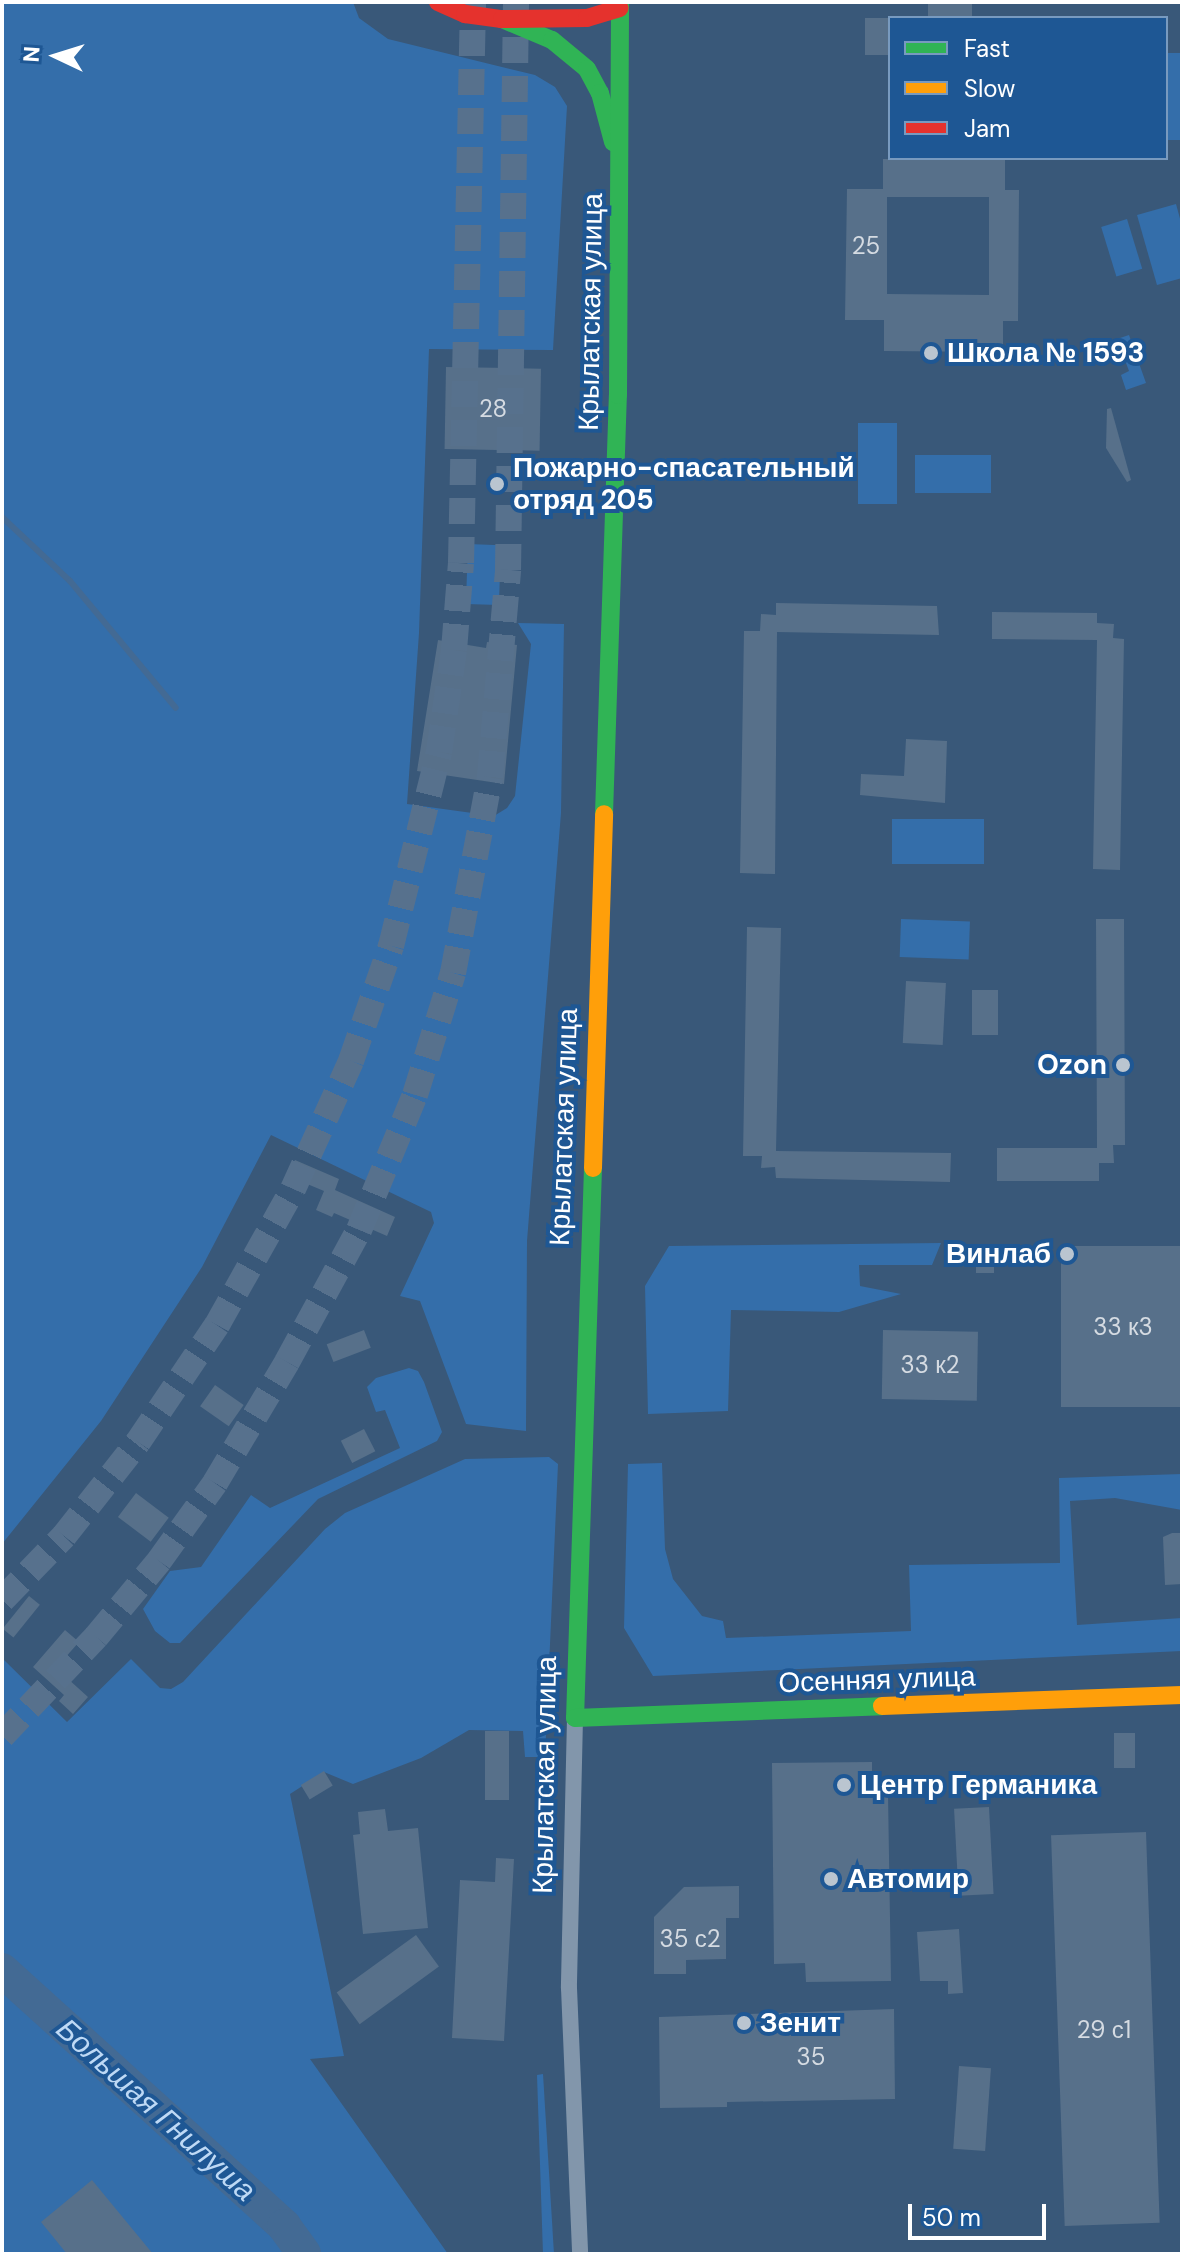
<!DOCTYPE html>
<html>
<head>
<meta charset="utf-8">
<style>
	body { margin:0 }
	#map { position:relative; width:1184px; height:2256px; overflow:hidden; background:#395879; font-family:"DM Sans",sans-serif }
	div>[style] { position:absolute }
	.green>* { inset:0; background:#346eaa; transform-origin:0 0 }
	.stream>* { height:6px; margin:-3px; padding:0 3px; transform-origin:3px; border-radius:3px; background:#436a94 }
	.river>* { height:34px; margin:-17px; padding:0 17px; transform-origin:17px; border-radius:17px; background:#436a94 }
	.building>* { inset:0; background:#57708a; transform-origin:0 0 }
	.primary-tunnel>* { height:26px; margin-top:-13px; transform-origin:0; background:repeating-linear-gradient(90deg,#57718d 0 26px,transparent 0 39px) }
	.street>* { height:16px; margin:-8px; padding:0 8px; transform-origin:8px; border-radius:8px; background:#8296ab }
	.fast>* { height:18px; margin:-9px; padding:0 9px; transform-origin:9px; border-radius:9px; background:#30b455 }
	.slow>* { height:18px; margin:-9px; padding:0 9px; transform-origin:9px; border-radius:9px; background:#ff9f0a }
	.jam>* { height:18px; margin:-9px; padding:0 9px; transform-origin:9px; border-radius:9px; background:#e5322d }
	.dots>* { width:22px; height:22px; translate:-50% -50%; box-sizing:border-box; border:4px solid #1e5794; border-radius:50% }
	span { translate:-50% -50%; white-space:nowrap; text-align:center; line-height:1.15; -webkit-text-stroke:8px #1e5794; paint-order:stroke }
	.number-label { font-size:24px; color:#d5dbe2 }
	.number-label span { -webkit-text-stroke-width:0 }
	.street-label { font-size:28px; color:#fff }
	.poi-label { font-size:28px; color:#fff; font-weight:700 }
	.left { translate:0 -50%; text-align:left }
	.right { translate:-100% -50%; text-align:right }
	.water-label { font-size:30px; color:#bed9f5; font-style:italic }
	.frame { position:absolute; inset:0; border:4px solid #fff; pointer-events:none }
	.legend { position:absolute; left:888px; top:16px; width:280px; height:144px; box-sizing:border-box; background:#1e5794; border:2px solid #789abf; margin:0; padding:10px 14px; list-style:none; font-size:24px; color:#fff }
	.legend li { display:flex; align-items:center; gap:16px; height:40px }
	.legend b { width:40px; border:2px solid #789abf }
	.north { position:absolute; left:16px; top:16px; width:80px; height:80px; -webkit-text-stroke:6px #1e5794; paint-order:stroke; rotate:274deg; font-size:22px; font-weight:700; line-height:32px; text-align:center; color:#fff }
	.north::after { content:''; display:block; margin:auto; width:28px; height:36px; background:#fff; clip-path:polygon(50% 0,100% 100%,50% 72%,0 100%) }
	.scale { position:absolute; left:908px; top:2204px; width:138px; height:36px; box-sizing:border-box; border:4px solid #fff; border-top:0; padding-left:10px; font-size:24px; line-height:28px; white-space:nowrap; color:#fff; -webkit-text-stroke:6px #1e5794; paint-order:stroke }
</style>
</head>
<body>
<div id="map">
	<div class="green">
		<i style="clip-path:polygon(2px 2px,353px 2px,359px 18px,388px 39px,535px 75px,555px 87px,567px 106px,553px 350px,429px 349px,419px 633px,407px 804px,494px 816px,507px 808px,515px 796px,531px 644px,518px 623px,564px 624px,561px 813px,527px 1241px,526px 1431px,466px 1424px,420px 1301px,400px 1296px,434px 1223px,431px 1212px,271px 1135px,202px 1267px,101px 1421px,2px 1544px)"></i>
		<i style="left:1166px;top:53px;width:16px;height:87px"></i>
		<i style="clip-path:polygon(1176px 204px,1182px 226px,1182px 278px,1157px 285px,1137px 215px)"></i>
		<i style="left:1127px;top:219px;width:52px;height:27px;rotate:73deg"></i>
		<i style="clip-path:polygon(1129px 335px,1146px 383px,1126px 390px,1121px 375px,1129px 371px,1117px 339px)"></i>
		<i style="left:858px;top:423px;width:39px;height:81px"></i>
		<i style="left:915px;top:455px;width:76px;height:38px"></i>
		<i style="left:468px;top:544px;width:33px;height:60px;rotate:2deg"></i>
		<i style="left:892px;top:819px;width:92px;height:45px"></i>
		<i style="left:901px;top:919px;width:69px;height:38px;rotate:2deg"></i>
		<i style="clip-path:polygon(941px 1243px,932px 1265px,859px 1265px,860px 1286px,901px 1294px,839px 1312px,731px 1310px,728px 1411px,648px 1414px,645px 1286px,669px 1246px)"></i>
		<i style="clip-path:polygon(409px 1368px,418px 1371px,424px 1382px,442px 1432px,437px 1441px,318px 1499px,180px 1643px,170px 1643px,155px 1631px,143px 1609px,170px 1571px,201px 1567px,251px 1495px,270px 1508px,400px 1448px,385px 1410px,376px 1412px,367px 1387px,376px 1378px)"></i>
		<i style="clip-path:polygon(549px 1457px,558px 1464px,545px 1757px,525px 1757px,523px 1731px,469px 1730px,421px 1758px,353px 1784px,324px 1772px,290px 1794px,344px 2056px,310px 2059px,448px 2254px,2px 2254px,2px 1658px,67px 1722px,131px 1659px,160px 1688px,171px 1689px,183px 1682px,325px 1529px,345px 1513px,465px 1459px)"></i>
		<i style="clip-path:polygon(662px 1463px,665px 1549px,673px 1579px,702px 1616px,723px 1621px,726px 1638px,911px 1631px,909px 1565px,1060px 1563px,1059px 1478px,1182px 1474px,1182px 1510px,1115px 1498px,1070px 1501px,1077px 1625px,1182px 1618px,1182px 1651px,653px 1676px,624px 1628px,628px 1464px)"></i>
		<i style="clip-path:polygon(543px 2074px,554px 2254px,543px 2254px,537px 2075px)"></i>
	</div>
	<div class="stream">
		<i style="left:2px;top:517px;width:93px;rotate:43.3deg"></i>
		<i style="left:70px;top:581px;width:165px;rotate:50.2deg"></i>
	</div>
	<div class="river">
		<i style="left:2px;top:1970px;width:381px;rotate:42.2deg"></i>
		<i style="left:284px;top:2226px;width:34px;rotate:54deg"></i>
	</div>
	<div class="building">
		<i style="left:928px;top:2px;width:44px;height:16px"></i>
		<i style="left:865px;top:18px;width:25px;height:37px"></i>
		<i style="clip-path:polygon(evenodd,883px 159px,1005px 160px,1005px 190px,1019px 190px,1018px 321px,1003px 321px,1003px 352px,884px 351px,884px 320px,845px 320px,847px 189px,883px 189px,883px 159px,887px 197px,989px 197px,989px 295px,887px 294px,887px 197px)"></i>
		<i style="left:446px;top:367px;width:95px;height:82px;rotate:1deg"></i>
		<i style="clip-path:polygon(1111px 408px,1131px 480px,1127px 482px,1106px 448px,1107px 409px)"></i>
		<i style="clip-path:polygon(776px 603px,937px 606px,939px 635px,777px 632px,775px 874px,740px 873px,744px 631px,760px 631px,761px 614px,776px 615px)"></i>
		<i style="clip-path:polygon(992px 612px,1097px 613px,1097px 623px,1114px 624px,1113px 638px,1124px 639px,1120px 870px,1093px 869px,1097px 640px,992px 639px)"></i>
		<i style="clip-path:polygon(438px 640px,486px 648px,487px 642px,517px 645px,504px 784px,417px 771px)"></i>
		<i style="clip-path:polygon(906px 739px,947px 741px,945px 803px,860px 795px,861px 774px,904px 776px)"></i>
		<i style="clip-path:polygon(1096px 919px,1124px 919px,1125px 1145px,1113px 1145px,1114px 1163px,1099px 1163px,1099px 1181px,997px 1181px,997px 1148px,1097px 1148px)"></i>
		<i style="clip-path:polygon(747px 927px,781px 928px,776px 1151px,951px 1153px,950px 1182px,776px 1178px,775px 1167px,761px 1168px,762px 1156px,743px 1156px)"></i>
		<i style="left:906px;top:981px;width:40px;height:62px;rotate:3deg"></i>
		<i style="left:972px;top:990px;width:26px;height:45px"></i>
		<i style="clip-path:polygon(295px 1160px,339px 1179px,335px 1190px,395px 1217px,387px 1236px,334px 1213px,332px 1217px,316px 1210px,324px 1191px,288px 1176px)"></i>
		<i style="left:1182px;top:1246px;width:161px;height:121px;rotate:90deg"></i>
		<i style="left:976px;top:1254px;width:18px;height:19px"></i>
		<i style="left:364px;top:1330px;width:19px;height:40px;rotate:69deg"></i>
		<i style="left:883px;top:1330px;width:95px;height:69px;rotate:1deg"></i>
		<i style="left:215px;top:1385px;width:35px;height:26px;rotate:35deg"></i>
		<i style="left:364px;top:1429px;width:25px;height:26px;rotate:63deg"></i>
		<i style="left:136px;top:1493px;width:41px;height:30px;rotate:37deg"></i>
		<i style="clip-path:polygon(1172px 1533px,1182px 1533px,1182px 1584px,1165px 1585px,1163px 1537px)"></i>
		<i style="left:29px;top:1596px;width:14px;height:42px;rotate:39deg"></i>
		<i style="clip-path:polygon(65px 1630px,79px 1642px,56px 1668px,88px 1697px,73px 1714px,59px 1701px,64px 1695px,33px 1667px)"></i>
		<i style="left:485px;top:1731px;width:24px;height:69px"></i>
		<i style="left:1114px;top:1733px;width:21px;height:35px"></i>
		<i style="clip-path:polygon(872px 1762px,872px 1795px,888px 1794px,891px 1981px,806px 1982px,805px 1963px,774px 1964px,772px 1763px)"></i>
		<i style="left:324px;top:1771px;width:17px;height:27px;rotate:59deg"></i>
		<i style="left:989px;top:1807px;width:87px;height:35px;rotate:87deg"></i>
		<i style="clip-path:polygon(385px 1809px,388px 1831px,418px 1828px,428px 1928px,363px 1934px,353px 1835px,360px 1834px,358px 1812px)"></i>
		<i style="left:1146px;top:1832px;width:391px;height:95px;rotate:88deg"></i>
		<i style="clip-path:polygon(496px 1858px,514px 1859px,504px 2041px,452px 2038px,460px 1880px,495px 1882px)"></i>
		<i style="clip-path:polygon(739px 1886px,739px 1918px,726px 1918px,726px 1959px,686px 1960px,686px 1974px,654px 1974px,654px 1917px,684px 1887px)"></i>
		<i style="clip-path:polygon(959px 1929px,963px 1993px,948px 1994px,948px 1981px,920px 1981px,917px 1932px)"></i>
		<i style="left:416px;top:1935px;width:39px;height:98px;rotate:54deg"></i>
		<i style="clip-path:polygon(894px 2009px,895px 2099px,727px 2102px,727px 2107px,660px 2108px,659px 2017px)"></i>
		<i style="left:959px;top:2066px;width:32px;height:83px;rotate:4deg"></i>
		<i style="clip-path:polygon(92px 2180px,153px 2254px,67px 2254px,41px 2222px)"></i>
	</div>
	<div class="primary-tunnel">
		<i style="left:2px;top:1600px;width:89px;rotate:-45.9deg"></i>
		<i style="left:64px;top:1536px;width:120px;rotate:-51.8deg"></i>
		<i style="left:138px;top:1442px;width:141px;rotate:-56deg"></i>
		<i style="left:217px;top:1325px;width:156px;rotate:-60.8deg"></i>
		<i style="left:293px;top:1189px;width:141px;rotate:-65.6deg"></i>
		<i style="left:351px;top:1061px;width:122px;rotate:-70.8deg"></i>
		<i style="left:391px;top:946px;width:200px;rotate:-76.1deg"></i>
		<i style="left:439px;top:752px;width:103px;rotate:-81.6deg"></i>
		<i style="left:454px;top:650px;width:87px;rotate:-85.4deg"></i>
		<i style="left:461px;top:563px;width:561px;rotate:-88.77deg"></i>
		<i style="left:2px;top:1736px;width:137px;rotate:-46.5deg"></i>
		<i style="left:96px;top:1637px;width:99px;rotate:-50.3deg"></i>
		<i style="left:159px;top:1561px;width:96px;rotate:-54.3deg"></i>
		<i style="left:215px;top:1483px;width:141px;rotate:-59.2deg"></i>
		<i style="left:287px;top:1362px;width:150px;rotate:-61.4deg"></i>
		<i style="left:359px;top:1230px;width:146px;rotate:-67.5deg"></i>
		<i style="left:415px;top:1095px;width:128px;rotate:-72.7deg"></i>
		<i style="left:453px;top:973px;width:199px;rotate:-79.3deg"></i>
		<i style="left:490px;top:777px;width:208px;rotate:-85deg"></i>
		<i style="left:508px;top:570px;width:568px;rotate:-89.19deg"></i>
	</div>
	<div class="street">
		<i style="left:575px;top:1718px;width:270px;rotate:91.3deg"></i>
		<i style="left:569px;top:1988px;width:266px;rotate:87.6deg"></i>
	</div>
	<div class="fast">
		<i style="left:502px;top:19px;width:54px;rotate:22.8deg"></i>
		<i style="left:552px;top:40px;width:45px;rotate:39.6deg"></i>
		<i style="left:587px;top:69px;width:27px;rotate:62deg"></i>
		<i style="left:600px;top:93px;width:51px;rotate:75.1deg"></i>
		<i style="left:604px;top:814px;width:419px;rotate:-88.1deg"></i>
		<i style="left:618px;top:395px;width:393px;rotate:-89.7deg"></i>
		<i style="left:593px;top:1168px;width:550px;rotate:91.87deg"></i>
		<i style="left:575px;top:1718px;width:307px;rotate:-2.2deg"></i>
	</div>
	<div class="slow">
		<i style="left:593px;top:1168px;width:354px;rotate:-88.2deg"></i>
		<i style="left:882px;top:1706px;width:300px;rotate:-2.1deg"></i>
	</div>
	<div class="jam">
		<i style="left:438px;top:2px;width:30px;rotate:24deg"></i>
		<i style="left:465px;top:14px;width:37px;rotate:8deg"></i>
		<i style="left:502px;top:19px;width:85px;rotate:-0.7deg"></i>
		<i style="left:587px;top:18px;width:34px;rotate:-17deg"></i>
	</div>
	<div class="dots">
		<i style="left:931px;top:353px;background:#bac5d0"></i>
		<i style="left:497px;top:484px;background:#bac5d0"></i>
		<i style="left:1123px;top:1065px;background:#bac5d0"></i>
		<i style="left:1067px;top:1254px;background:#bac5d0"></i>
		<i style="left:844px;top:1785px;background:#bac5d0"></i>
		<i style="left:831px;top:1879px;background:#bac5d0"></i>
		<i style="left:744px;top:2023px;background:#bac5d0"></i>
	</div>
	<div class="number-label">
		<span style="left:866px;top:246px">25</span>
		<span style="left:493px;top:409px">28</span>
		<span style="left:1123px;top:1327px">33 к3</span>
		<span style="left:930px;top:1365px">33 к2</span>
		<span style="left:690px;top:1939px">35 с2</span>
		<span style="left:1104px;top:2030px">29 с1</span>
		<span style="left:811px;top:2057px">35</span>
	</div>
	<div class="street-label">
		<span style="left:591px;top:312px;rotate:-89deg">Крылатская улица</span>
		<span style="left:564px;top:1127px;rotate:-88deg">Крылатская улица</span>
		<span style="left:877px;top:1680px;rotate:-2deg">Осенняя улица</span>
		<span style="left:545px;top:1775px;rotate:-89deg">Крылатская улица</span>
	</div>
	<div class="poi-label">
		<span class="left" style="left:947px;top:353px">Школа № 1593</span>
		<span class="left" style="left:513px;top:484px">Пожарно-спасательный<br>отряд 205</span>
		<span class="right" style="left:1107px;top:1065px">Ozon</span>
		<span class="right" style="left:1051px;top:1254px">Винлаб</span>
		<span class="left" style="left:860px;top:1785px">Центр Германика</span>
		<span class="left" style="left:847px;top:1879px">Автомир</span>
		<span class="left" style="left:760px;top:2023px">Зенит</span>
	</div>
	<div class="water-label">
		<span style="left:156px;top:2110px;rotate:42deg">Большая Гнилуша</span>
	</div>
	<div class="frame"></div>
	<ul class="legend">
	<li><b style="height:10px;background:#30b455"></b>Fast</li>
	<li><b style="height:10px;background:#ff9f0a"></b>Slow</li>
	<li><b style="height:10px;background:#e5322d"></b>Jam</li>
	</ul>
	<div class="north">N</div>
	<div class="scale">50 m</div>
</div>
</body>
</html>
